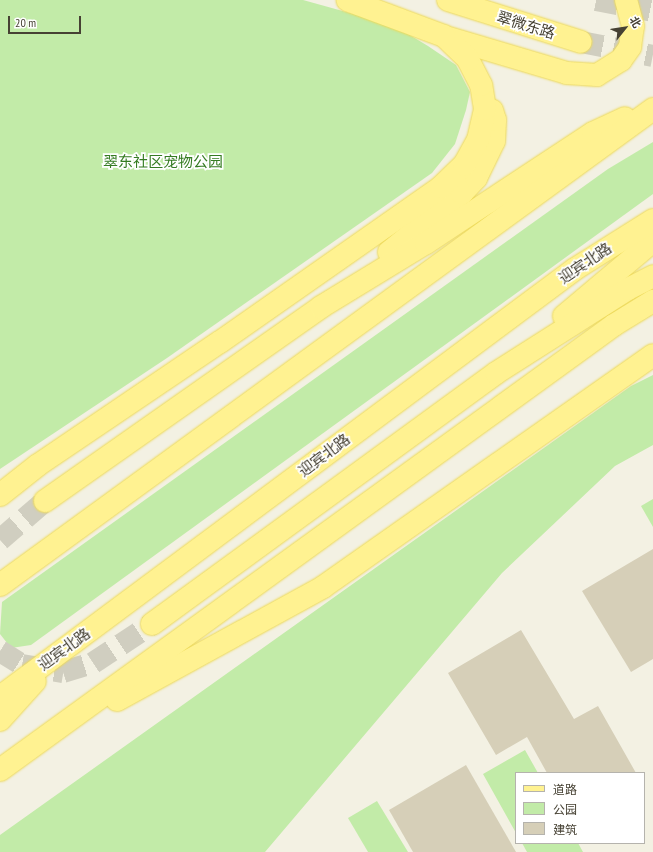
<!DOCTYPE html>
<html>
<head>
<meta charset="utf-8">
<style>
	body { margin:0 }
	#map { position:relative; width:653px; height:852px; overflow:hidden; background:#f3f1e3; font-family:"PT Sans Narrow","Noto Sans SC",sans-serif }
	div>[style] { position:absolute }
	.green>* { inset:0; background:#c2eba8 }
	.building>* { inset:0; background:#d6cfb8 }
	.major-tunnel>* { height:22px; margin-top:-11px; transform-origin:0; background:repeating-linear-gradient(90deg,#d0cec0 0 22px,transparent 0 33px) }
	.roads { filter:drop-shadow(0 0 1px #edd958) drop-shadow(0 0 1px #edd958) }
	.major>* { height:22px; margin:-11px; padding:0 11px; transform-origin:11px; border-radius:11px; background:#fff291 }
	span { translate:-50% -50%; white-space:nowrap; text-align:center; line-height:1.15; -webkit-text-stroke:3.5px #fff; paint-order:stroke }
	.street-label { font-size:15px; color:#464133 }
	.park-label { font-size:15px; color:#357c22 }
	.legend { position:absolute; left:515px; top:772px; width:130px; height:72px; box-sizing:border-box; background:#fff; border:1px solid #b5b3ad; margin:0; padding:5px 7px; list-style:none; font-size:12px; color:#464133 }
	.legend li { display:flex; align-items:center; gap:8px; height:20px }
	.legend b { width:20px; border:1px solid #b5b3ad }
	.north { position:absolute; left:605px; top:8px; width:40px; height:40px; -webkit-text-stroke:3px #fff; paint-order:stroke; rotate:60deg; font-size:11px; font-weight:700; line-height:16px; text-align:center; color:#464133 }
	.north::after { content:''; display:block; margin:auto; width:14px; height:18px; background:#464133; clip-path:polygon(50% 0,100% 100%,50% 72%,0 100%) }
	.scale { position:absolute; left:8px; top:16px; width:73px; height:18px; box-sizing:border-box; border:2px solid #464133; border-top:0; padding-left:5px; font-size:12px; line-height:14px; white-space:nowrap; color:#464133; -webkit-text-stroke:3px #fff; paint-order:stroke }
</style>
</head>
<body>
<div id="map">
	<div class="green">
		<i style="clip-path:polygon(0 0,303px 0,393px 25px,428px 46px,456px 65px,470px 92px,466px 110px,455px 144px,432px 173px,167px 358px,0 469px)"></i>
		<i style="clip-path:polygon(653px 142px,653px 194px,31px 645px,11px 648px,0 634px,2px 602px,608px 169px)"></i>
		<i style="clip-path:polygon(653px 375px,653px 445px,615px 466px,502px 573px,265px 852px,0 852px,0 835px,631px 386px)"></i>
		<i style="clip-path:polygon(653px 499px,653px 527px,641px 506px)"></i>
		<i style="clip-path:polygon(525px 750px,538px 773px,516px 773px,516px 833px,483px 774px)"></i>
		<i style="clip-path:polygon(377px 801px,408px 852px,368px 852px,348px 818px)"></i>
		<i style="clip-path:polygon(522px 843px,578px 843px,583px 852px,527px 852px)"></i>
	</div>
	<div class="building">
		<i style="clip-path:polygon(653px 549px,653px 659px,631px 672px,582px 591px)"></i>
		<i style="clip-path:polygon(521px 630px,574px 719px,598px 706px,636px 773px,547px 773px,527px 737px,496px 755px,448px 673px)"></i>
		<i style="clip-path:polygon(466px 765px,516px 852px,413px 852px,389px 810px)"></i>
	</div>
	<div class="major-tunnel">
		<i style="left:596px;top:0;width:58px;rotate:10.9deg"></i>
		<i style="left:581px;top:42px;width:73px;rotate:11deg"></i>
		<i style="left:0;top:540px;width:60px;rotate:-40.9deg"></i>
		<i style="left:0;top:651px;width:26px;rotate:32deg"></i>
		<i style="left:22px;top:665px;width:42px;rotate:9.7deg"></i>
		<i style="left:63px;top:672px;width:31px;rotate:-17deg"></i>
		<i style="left:93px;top:663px;width:71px;rotate:-33.5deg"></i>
	</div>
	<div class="roads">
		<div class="major">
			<i style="left:448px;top:0;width:139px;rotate:17.5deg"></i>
			<i style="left:449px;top:38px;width:123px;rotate:16.5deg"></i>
			<i style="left:567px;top:73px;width:30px;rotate:4deg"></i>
			<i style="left:597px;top:75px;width:28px;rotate:-32deg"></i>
			<i style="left:621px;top:60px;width:16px;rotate:-55deg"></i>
			<i style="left:630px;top:47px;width:21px;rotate:-82deg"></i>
			<i style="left:633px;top:26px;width:27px;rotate:-105deg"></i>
			<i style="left:389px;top:252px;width:94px;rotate:-38.9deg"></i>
			<i style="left:462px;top:193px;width:21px;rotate:-47deg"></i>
			<i style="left:476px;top:178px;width:41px;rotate:-64.1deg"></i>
			<i style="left:494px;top:141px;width:21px;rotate:-87deg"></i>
			<i style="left:495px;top:120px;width:10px;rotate:-107deg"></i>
			<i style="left:564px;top:316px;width:116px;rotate:-40.1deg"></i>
			<i style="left:0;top:495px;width:48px;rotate:-38.3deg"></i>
			<i style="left:38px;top:465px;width:220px;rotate:-34.1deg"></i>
			<i style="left:220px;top:342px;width:270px;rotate:-35deg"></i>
			<i style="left:441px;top:187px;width:32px;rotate:-44deg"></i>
			<i style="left:464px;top:165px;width:29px;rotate:-61deg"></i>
			<i style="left:478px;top:140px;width:32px;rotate:-77deg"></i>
			<i style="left:485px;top:109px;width:24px;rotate:-99deg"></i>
			<i style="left:481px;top:85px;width:29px;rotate:-117deg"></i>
			<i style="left:468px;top:59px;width:33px;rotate:-136deg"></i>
			<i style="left:444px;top:36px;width:103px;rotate:-159.6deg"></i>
			<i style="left:45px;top:501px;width:337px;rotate:-35.1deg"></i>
			<i style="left:321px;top:307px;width:123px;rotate:-31.4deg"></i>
			<i style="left:426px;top:243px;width:200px;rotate:-33.4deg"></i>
			<i style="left:593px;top:133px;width:35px;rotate:-25deg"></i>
			<i style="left:0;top:585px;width:808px;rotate:-36.09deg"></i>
			<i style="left:152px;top:624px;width:426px;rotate:-36.1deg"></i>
			<i style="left:496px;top:373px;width:156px;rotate:-32.5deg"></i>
			<i style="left:628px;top:289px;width:28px;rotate:-27deg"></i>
			<i style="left:0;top:697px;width:717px;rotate:-36.66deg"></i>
			<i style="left:575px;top:269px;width:92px;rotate:-32.1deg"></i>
			<i style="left:117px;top:700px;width:235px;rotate:-28.7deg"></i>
			<i style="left:323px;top:587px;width:403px;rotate:-35.1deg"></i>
			<i style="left:0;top:720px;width:52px;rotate:-48.1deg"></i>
			<i style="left:0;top:770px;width:758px;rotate:-35.93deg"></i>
			<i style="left:614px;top:325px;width:46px;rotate:-31.6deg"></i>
		</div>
	</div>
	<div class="street-label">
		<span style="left:526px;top:25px;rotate:17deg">翠微东路</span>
		<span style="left:585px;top:263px;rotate:-34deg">迎宾北路</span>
		<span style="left:324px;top:455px;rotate:-37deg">迎宾北路</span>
		<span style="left:64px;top:649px;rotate:-36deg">迎宾北路</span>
	</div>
	<div class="park-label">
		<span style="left:163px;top:162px">翠东社区宠物公园</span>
	</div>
	<ul class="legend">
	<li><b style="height:5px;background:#fff291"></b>道路</li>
	<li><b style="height:11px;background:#c2eba8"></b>公园</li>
	<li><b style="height:11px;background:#d6cfb8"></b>建筑</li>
	</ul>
	<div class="north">北</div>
	<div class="scale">20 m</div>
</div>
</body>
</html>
